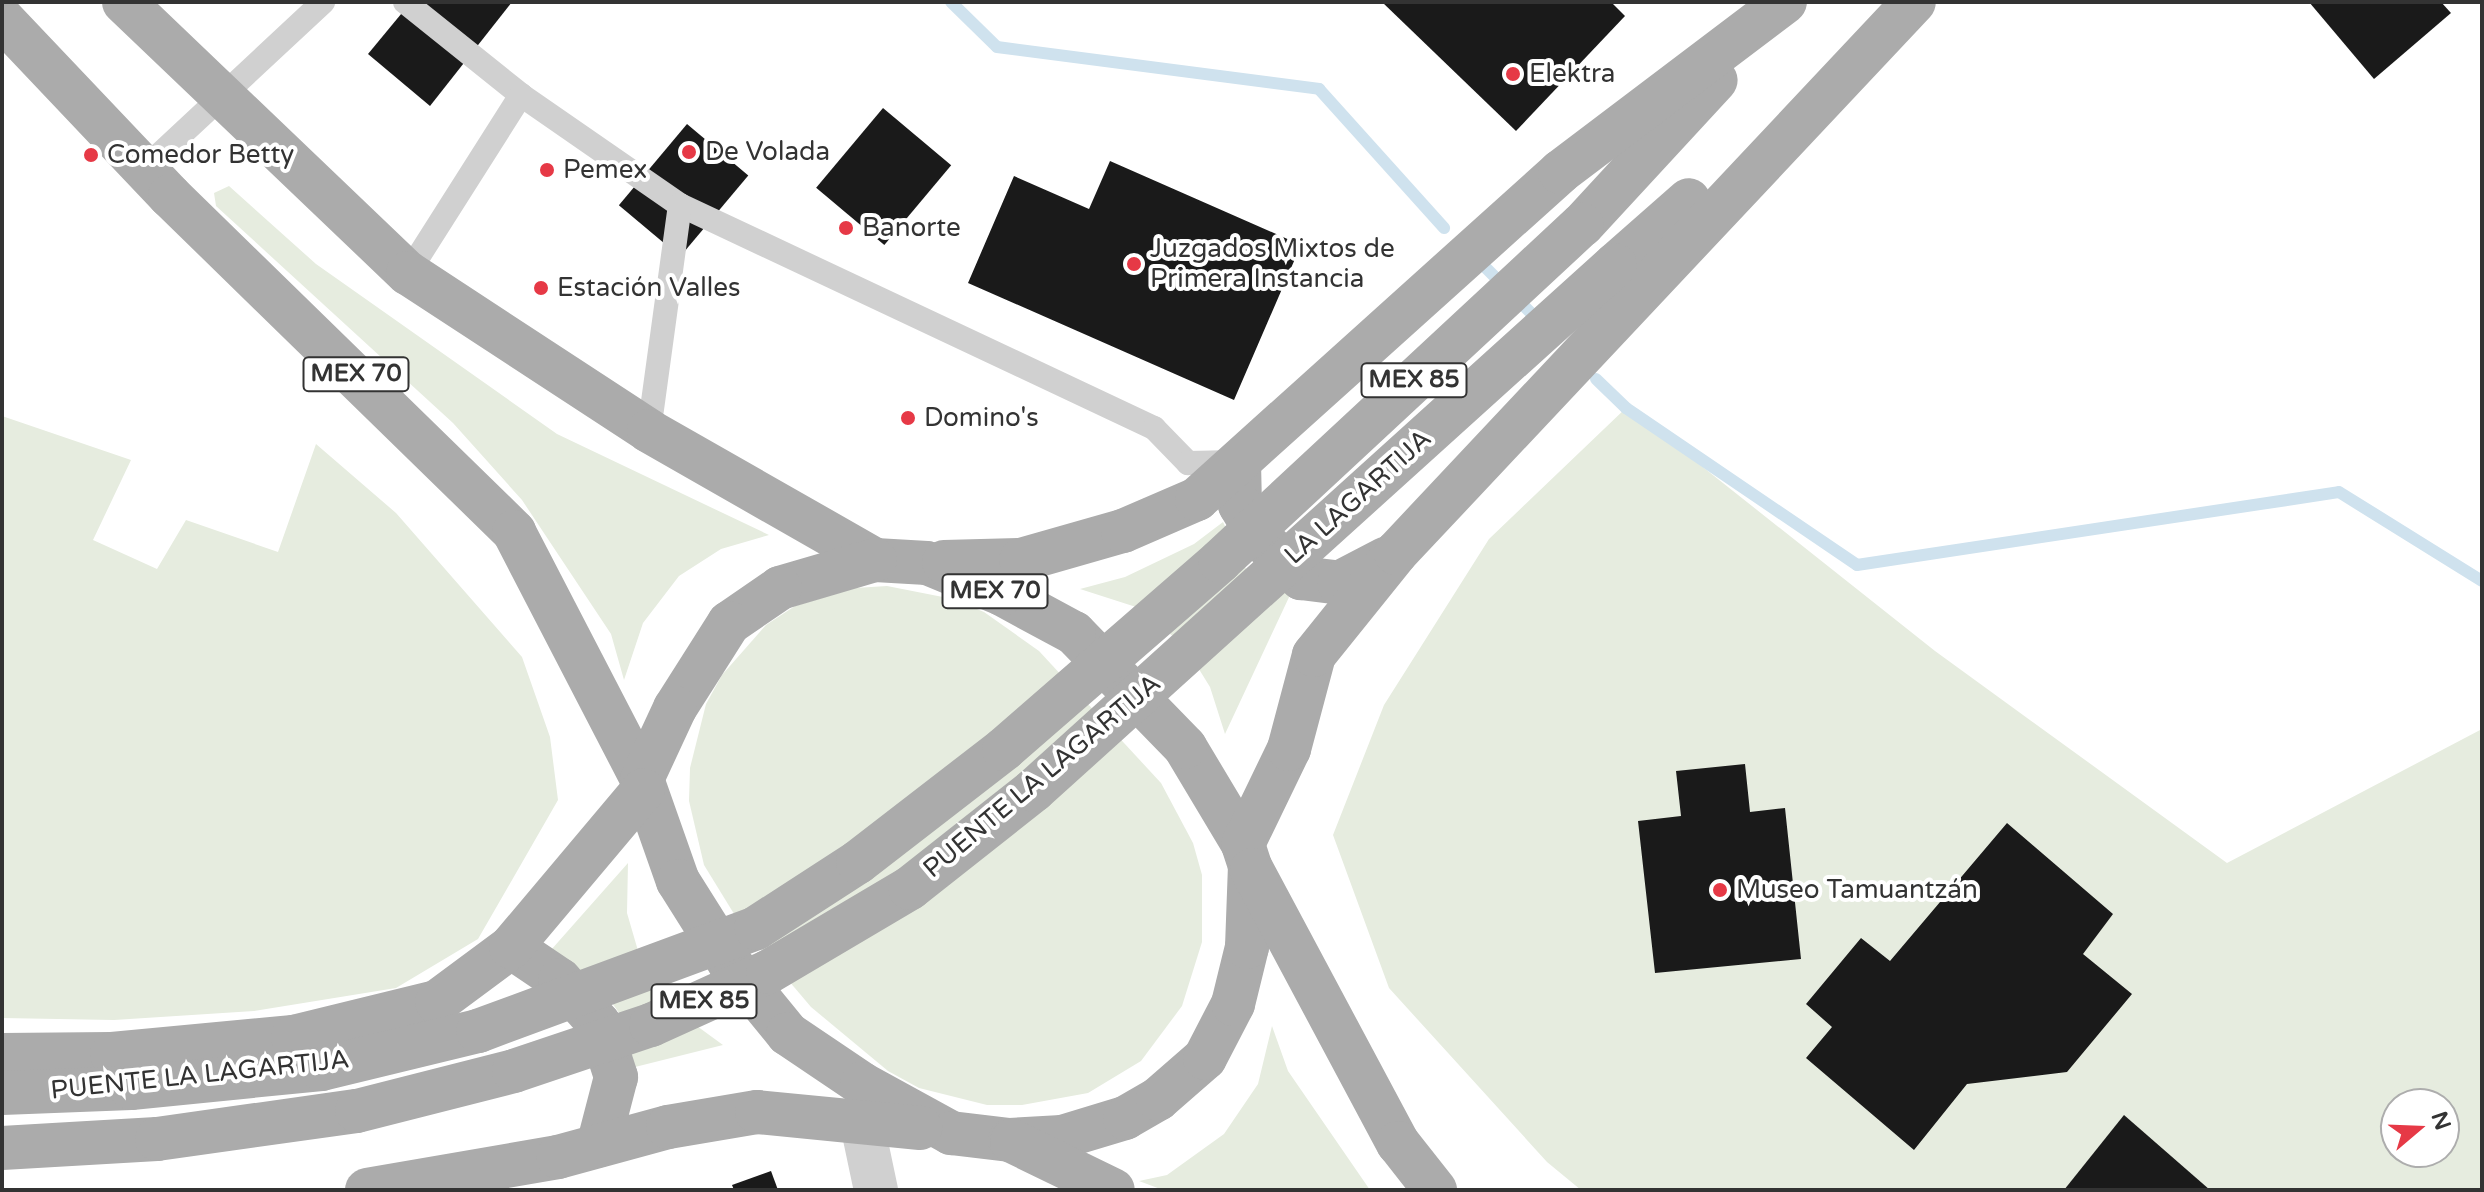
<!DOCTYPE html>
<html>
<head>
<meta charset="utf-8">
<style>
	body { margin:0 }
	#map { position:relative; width:2484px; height:1192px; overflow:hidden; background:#fff; font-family:"Varela Round",sans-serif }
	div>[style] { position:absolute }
	.green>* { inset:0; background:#e6ecdf }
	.stream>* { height:12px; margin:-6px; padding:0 6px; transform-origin:6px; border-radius:6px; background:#cfe2ee }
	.building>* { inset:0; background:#1a1a1a; transform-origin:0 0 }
	.service>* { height:24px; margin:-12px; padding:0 12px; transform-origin:12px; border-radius:12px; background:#d0d0d0 }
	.minor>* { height:44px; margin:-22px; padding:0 22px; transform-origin:22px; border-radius:22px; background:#d0d0d0 }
	.primary>* { height:44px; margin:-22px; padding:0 22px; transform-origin:22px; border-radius:22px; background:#ababab }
	.primary-bridge>* { height:44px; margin:-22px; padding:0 22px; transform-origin:22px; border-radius:22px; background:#ababab }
	.dots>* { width:22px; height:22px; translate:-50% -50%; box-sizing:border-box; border:4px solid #fff; border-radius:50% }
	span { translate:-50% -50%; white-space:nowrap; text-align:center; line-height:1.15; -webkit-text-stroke:8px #fff; paint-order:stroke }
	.shield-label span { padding:2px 6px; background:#fff; border:2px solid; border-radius:6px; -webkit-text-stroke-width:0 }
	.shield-label { font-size:24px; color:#333; font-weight:700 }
	.poi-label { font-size:26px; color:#333 }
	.left { translate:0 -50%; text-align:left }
	.street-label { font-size:26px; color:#333 }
	.frame { position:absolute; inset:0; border:4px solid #333; pointer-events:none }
	.north { position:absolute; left:2380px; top:1088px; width:80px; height:80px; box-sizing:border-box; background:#fff; border:2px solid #adadad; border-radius:50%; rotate:71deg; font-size:22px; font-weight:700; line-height:32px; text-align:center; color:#333 }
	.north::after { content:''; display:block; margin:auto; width:28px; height:36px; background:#e63946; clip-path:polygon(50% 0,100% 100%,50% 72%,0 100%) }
</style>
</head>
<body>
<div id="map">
	<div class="green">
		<i style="clip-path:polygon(229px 186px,316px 264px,557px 434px,769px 535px,721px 549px,679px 576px,643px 623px,624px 680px,611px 634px,522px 500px,453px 423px,216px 206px,214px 193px)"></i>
		<i style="clip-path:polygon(evenodd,1627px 407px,1935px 651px,2227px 863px,2482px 729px,2482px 1190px,1581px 1190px,1547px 1162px,1389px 988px,1333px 835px,1384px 705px,1489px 539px,1627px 407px,2396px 1104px,2444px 1104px,2444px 1152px,2396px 1152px,2396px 1104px)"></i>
		<i style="clip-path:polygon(2px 416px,131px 460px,93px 540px,157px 569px,186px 520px,278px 552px,316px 444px,396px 513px,522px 657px,550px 737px,558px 800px,478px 939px,396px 988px,254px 1011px,114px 1020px,2px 1018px)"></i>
		<i style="clip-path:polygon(1223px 522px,1248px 573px,1291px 593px,1225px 734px,1210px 687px,1184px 645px,1136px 607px,1080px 589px,1125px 577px,1194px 544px)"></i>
		<i style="clip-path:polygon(887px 586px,953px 599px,984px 612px,1039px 651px,1161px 783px,1193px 843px,1202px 875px,1202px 942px,1182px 1006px,1141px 1061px,1088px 1093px,1022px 1105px,987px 1105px,919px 1088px,888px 1071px,811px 1007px,739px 922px,704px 865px,689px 801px,690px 768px,706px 704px,722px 675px,766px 625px,795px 606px,855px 588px)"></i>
		<i style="clip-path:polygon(628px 863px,627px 913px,641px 961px,675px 1010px,723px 1045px,635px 1067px,622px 1017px,597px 982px,551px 950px)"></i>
		<i style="clip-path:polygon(1272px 1026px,1288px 1071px,1370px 1190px,1163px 1190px,1139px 1181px,1167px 1175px,1224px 1134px,1258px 1084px)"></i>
	</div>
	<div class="stream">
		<i style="left:951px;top:2px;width:64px;rotate:44.4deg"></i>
		<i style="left:997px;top:47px;width:325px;rotate:7.4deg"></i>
		<i style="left:1319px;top:89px;width:187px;rotate:48deg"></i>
		<i style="left:1478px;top:260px;width:89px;rotate:45deg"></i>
		<i style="left:1596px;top:379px;width:42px;rotate:44deg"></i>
		<i style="left:1626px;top:408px;width:279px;rotate:34.2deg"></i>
		<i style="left:1857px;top:565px;width:487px;rotate:-8.6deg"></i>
		<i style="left:2339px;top:492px;width:168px;rotate:31.9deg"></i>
	</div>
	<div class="building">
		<i style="clip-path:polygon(411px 2px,512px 2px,430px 106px,368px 54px)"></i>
		<i style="clip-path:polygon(1382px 2px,1611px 2px,1625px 16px,1516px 131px)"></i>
		<i style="clip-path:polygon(2309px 2px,2441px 2px,2451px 13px,2374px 79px)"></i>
		<i style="left:883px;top:108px;width:89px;height:104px;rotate:40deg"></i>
		<i style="left:687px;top:124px;width:80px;height:106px;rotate:40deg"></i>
		<i style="clip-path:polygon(1110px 161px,1301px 245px,1234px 400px,968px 283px,1014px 176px,1089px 209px)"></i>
		<i style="clip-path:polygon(1745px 764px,1750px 812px,1785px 808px,1801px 959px,1655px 973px,1638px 821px,1681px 816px,1676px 771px)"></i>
		<i style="clip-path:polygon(2007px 823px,2113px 914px,2083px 954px,2132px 994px,2067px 1072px,1967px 1084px,1914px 1150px,1806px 1058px,1832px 1027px,1806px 1004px,1861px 938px,1890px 961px)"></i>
		<i style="clip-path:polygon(2124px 1115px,2210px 1190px,2064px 1190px)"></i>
		<i style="clip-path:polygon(771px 1171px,778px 1190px,734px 1190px,732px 1185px)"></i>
	</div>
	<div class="service">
		<i style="left:405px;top:2px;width:149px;rotate:38.7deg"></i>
		<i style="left:521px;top:95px;width:193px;rotate:34.7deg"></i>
		<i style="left:680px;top:205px;width:524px;rotate:25.2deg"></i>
		<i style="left:1154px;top:428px;width:49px;rotate:45.8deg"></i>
		<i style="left:1188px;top:463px;width:46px;rotate:-1.2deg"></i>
		<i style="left:144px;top:169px;width:245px;rotate:-43deg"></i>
		<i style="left:408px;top:273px;width:211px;rotate:-57.6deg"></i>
		<i style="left:649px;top:431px;width:228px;rotate:-82.2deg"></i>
	</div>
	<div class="minor">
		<i style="left:861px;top:1119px;width:73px;rotate:78.1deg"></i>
	</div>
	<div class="primary">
		<i style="left:124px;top:2px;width:393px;rotate:43.7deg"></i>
		<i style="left:408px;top:273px;width:288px;rotate:33.2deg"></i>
		<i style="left:649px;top:431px;width:260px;rotate:29.7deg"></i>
		<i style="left:2px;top:19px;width:244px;rotate:46.5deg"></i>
		<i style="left:170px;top:196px;width:481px;rotate:44.3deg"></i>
		<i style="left:514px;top:532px;width:278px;rotate:62.6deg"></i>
		<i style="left:642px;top:779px;width:108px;rotate:70.6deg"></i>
		<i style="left:678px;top:881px;width:96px;rotate:57.8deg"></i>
		<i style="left:729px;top:962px;width:93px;rotate:50.7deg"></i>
		<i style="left:788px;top:1034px;width:89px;rotate:34deg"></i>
		<i style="left:862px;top:1084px;width:102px;rotate:28.8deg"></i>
		<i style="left:951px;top:1133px;width:59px;rotate:6.8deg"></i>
		<i style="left:1010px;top:1140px;width:52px;rotate:-3.3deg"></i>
		<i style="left:1062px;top:1137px;width:66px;rotate:-16.8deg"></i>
		<i style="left:1125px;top:1118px;width:38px;rotate:-30deg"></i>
		<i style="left:1158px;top:1099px;width:62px;rotate:-41.1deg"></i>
		<i style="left:1205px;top:1058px;width:61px;rotate:-62.6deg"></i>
		<i style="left:1233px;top:1004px;width:59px;rotate:-76.2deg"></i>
		<i style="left:1247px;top:947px;width:81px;rotate:-87.9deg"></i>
		<i style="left:1250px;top:866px;width:23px;rotate:-108deg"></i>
		<i style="left:1243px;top:844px;width:113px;rotate:-120.9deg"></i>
		<i style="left:1185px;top:747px;width:159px;rotate:-134.2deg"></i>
		<i style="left:1074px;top:633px;width:82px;rotate:-151.6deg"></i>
		<i style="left:1002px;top:594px;width:81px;rotate:-157.5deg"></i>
		<i style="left:927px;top:563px;width:52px;rotate:-176.7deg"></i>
		<i style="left:875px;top:560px;width:99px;rotate:163.6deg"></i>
		<i style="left:780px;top:588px;width:62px;rotate:145.5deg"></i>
		<i style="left:729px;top:623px;width:101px;rotate:122.4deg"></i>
		<i style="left:675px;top:708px;width:78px;rotate:114.9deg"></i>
		<i style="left:1582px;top:225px;width:197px;rotate:-47.3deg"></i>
		<i style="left:1615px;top:265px;width:98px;rotate:-41.3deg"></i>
		<i style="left:1239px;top:462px;width:43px;rotate:88.7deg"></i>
		<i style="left:1240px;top:505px;width:37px;rotate:59deg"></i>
		<i style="left:1259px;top:537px;width:59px;rotate:44.3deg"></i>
		<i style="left:1301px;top:578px;width:38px;rotate:7deg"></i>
		<i style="left:1339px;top:583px;width:52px;rotate:-27.6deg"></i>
		<i style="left:944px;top:562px;width:77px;rotate:-1.5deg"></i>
		<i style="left:1021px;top:560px;width:106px;rotate:-15.9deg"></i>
		<i style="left:1123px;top:531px;width:81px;rotate:-23.4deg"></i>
		<i style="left:1197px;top:499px;width:489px;rotate:-42deg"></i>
		<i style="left:1560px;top:172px;width:282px;rotate:-37.1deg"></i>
		<i style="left:1243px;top:844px;width:106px;rotate:-64.2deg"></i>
		<i style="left:1289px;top:749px;width:97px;rotate:-75.1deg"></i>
		<i style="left:1314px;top:655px;width:131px;rotate:-51.2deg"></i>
		<i style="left:1396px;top:553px;width:756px;rotate:-46.77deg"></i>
		<i style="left:1252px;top:870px;width:310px;rotate:61.9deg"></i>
		<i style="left:1398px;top:1143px;width:60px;rotate:51.8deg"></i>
		<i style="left:511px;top:947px;width:59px;rotate:34deg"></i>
		<i style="left:560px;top:980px;width:59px;rotate:48.4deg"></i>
		<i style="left:599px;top:1024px;width:56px;rotate:72.2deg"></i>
		<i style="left:616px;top:1077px;width:71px;rotate:104.6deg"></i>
		<i style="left:2px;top:1055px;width:110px;rotate:-0.5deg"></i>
		<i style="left:112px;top:1054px;width:182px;rotate:-5.4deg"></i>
		<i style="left:293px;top:1037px;width:148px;rotate:-13.7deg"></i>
		<i style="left:437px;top:1002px;width:92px;rotate:-36.6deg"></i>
		<i style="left:511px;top:947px;width:205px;rotate:-49.9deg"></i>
		<i style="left:1012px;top:1141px;width:112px;rotate:25.9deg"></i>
		<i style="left:367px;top:1190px;width:194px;rotate:-9.8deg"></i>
		<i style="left:558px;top:1157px;width:114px;rotate:-15.3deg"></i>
		<i style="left:668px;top:1127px;width:90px;rotate:-9.6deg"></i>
		<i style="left:757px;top:1112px;width:164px;rotate:5.6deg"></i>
	</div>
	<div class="primary-bridge">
		<i style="left:2px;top:1093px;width:129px;rotate:-2.2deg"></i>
		<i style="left:131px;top:1088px;width:191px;rotate:-5.7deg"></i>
		<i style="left:321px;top:1069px;width:162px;rotate:-13.6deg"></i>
		<i style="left:478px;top:1031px;width:296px;rotate:-20.3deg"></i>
		<i style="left:756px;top:928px;width:121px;rotate:-32.9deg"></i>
		<i style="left:858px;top:862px;width:185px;rotate:-37.7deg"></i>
		<i style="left:1004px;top:749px;width:286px;rotate:-41deg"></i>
		<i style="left:1220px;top:561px;width:494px;rotate:-42.9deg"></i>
		<i style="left:2px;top:1148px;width:155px;rotate:-3.3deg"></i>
		<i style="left:157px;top:1139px;width:202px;rotate:-8deg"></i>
		<i style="left:357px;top:1111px;width:162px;rotate:-14.3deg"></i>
		<i style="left:514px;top:1071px;width:145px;rotate:-18.6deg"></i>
		<i style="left:651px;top:1025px;width:128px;rotate:-24.4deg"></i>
		<i style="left:768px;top:972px;width:165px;rotate:-30.6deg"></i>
		<i style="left:910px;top:888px;width:158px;rotate:-38.3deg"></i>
		<i style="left:1034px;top:790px;width:783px;rotate:-42.1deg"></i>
	</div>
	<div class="dots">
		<i style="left:1513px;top:74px;background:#e63946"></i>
		<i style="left:689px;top:152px;background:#e63946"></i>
		<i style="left:91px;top:155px;background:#e63946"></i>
		<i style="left:547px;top:170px;background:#e63946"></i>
		<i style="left:846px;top:228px;background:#e63946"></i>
		<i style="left:1134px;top:264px;background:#e63946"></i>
		<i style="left:541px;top:288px;background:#e63946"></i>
		<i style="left:908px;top:418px;background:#e63946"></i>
		<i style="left:1720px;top:890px;background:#e63946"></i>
	</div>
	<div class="shield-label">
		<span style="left:356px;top:374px">MEX 70</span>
		<span style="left:1414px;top:380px">MEX 85</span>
		<span style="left:995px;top:591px">MEX 70</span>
		<span style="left:704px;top:1001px">MEX 85</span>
	</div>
	<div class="poi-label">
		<span class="left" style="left:1529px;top:74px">Elektra</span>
		<span class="left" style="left:705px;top:152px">De Volada</span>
		<span class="left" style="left:107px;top:155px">Comedor Betty</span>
		<span class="left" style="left:563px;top:170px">Pemex</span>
		<span class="left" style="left:862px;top:228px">Banorte</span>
		<span class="left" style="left:1150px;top:264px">Juzgados Mixtos de<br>Primera Instancia</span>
		<span class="left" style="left:557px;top:288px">Estación Valles</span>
		<span class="left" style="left:924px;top:418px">Domino's</span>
		<span class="left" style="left:1736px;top:890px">Museo Tamuantzán</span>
	</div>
	<div class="street-label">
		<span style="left:1358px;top:497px;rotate:-42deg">LA LAGARTIJA</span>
		<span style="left:1042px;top:776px;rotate:-40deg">PUENTE LA LAGARTIJA</span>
		<span style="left:200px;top:1075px;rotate:-6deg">PUENTE LA LAGARTIJA</span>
	</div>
	<div class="frame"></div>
	<div class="north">N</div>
</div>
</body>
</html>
